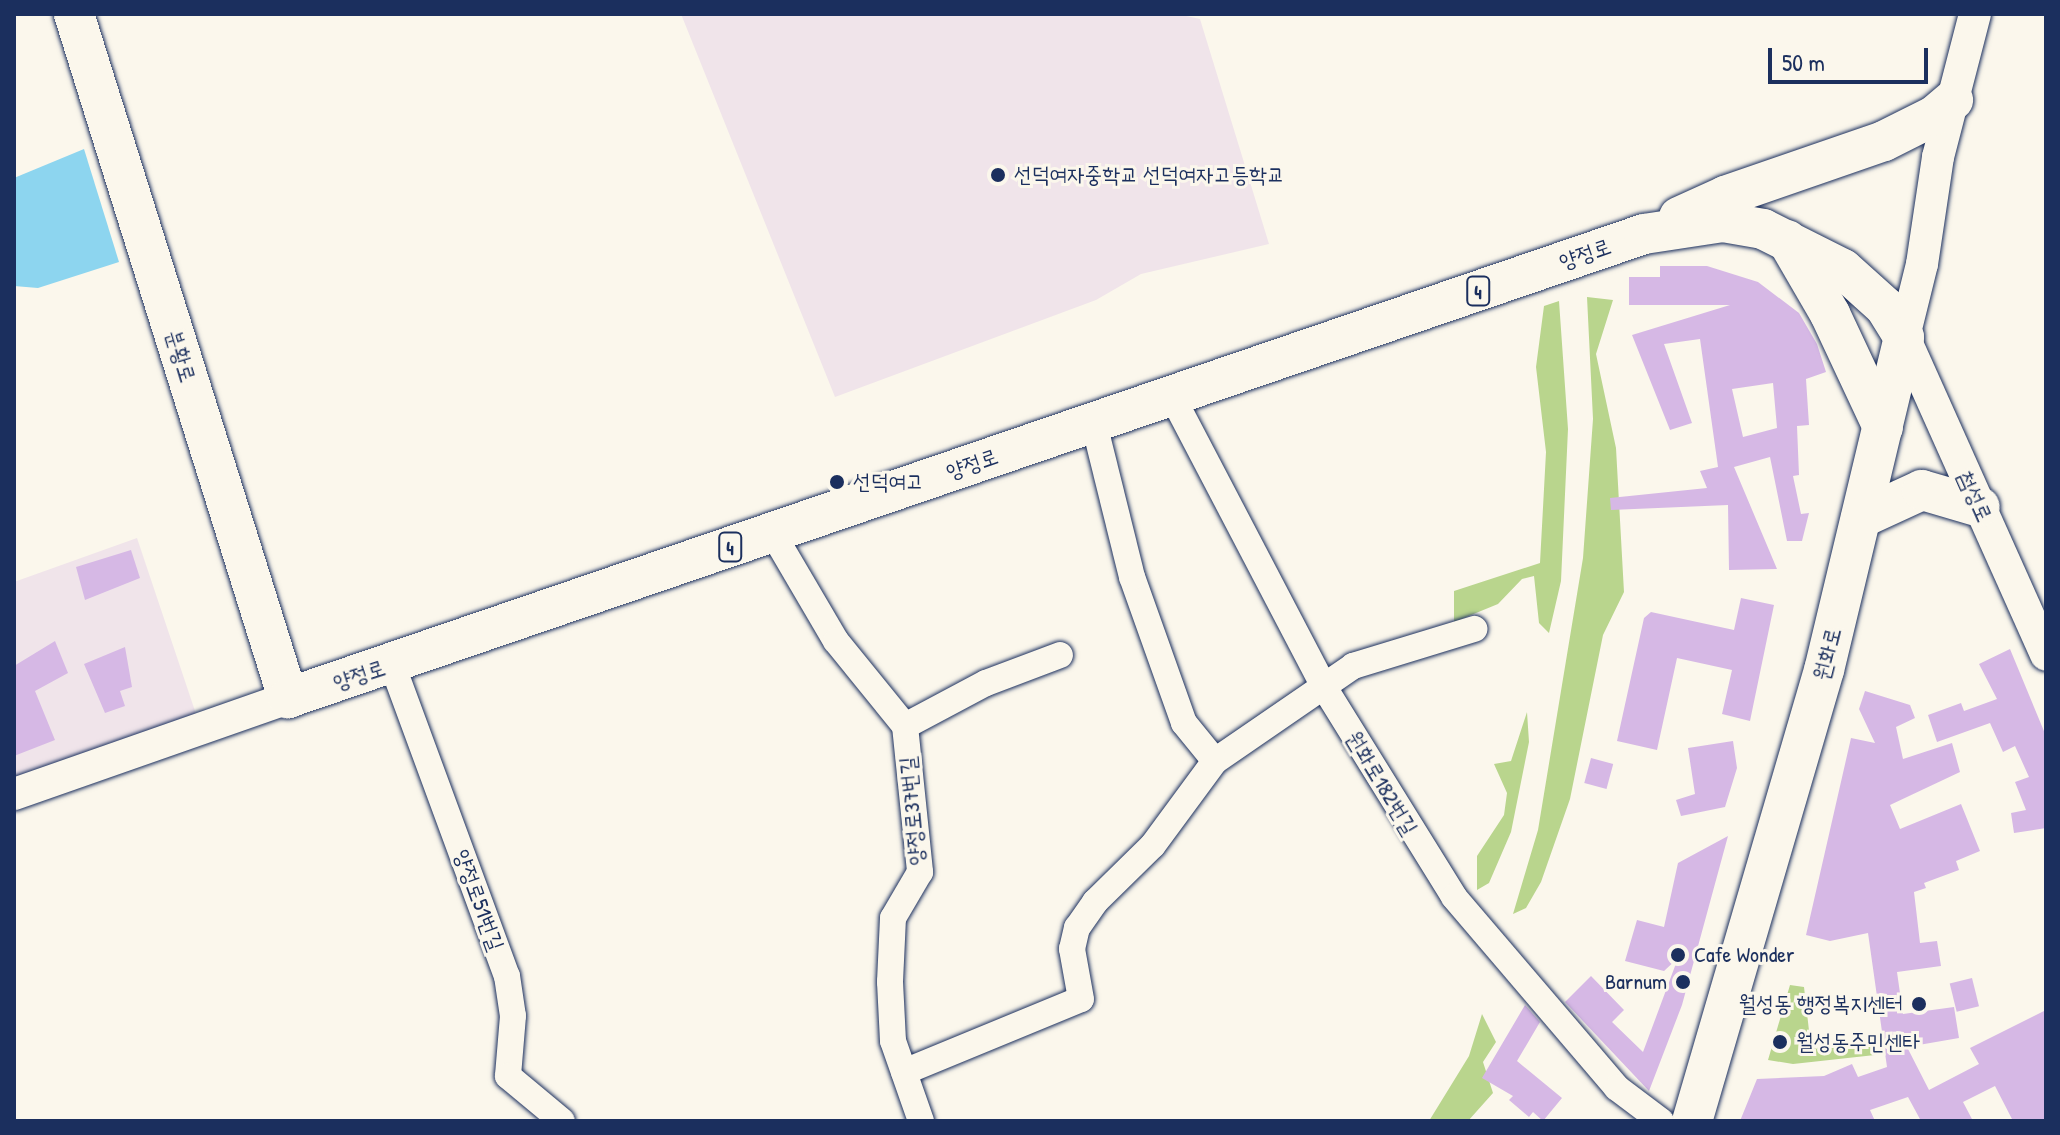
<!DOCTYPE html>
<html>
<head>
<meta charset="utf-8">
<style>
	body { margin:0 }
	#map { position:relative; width:2060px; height:1135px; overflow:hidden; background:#fbf7ec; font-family:"Patrick Hand","Poor Story",sans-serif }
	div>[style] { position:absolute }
	.built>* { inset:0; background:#f0e4ea }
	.green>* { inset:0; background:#b9d58d }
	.water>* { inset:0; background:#8dd5ef }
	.building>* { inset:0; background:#d6b8e5; transform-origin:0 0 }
	.roads { filter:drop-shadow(0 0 2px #1b2f5e) drop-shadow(0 0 2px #1b2f5e) }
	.minor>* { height:26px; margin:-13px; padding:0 13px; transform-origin:13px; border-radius:13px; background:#fbf7ec }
	.tertiary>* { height:32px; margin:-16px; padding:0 16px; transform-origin:16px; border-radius:16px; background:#fbf7ec }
	.primary>* { height:40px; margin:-20px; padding:0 20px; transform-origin:20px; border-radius:20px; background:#fbf7ec }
	.dots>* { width:22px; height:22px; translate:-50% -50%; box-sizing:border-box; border:4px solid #fbf7ec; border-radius:50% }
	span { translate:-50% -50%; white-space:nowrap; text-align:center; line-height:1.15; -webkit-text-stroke:6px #fbf7ec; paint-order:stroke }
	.shield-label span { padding:2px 6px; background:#fbf7ec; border:2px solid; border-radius:6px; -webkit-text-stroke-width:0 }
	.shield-label { font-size:20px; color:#1b2f5e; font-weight:700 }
	.poi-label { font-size:22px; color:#1b2f5e }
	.left { translate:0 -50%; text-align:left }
	.right { translate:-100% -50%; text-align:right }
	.street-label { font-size:22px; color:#1b2f5e }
	.frame { position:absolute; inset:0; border:16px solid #1b2f5e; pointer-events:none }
	.scale { position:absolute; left:1768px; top:48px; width:160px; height:36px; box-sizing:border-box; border:4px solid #1b2f5e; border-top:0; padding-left:10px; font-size:24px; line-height:28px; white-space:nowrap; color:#1b2f5e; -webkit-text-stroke:6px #fbf7ec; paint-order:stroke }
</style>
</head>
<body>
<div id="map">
	<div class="built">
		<i style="clip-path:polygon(681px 14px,1177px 14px,1200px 19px,1269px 244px,1141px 274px,1096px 300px,835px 397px)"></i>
		<i style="clip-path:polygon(137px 538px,197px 717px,14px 784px,14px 582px)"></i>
	</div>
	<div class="green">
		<i style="clip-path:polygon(1587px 297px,1613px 300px,1596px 354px,1616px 448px,1624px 592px,1603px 635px,1570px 799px,1541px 882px,1526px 908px,1513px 914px,1538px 830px,1583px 558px,1593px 419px)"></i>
		<i style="clip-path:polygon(1559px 301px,1568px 429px,1561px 581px,1549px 633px,1539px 623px,1534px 576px,1522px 579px,1498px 604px,1454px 622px,1454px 591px,1540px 563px,1546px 452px,1536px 367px,1544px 306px)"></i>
		<i style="clip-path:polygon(1527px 712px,1529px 742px,1511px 832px,1489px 883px,1477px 890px,1477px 856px,1504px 815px,1507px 793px,1494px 764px,1511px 761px)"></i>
		<i style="clip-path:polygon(1790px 985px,1804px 987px,1811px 1048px,1871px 1043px,1875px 1055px,1793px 1064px,1768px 1060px)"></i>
		<i style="clip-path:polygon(1482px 1014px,1496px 1042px,1483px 1062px,1493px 1093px,1468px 1121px,1429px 1121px,1469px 1056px)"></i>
	</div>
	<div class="water">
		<i style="clip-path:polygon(84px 149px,119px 262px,38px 288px,14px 286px,14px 178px)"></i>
	</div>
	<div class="building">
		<i style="clip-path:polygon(evenodd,1660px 266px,1707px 266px,1758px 282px,1799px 313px,1817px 344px,1826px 372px,1806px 379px,1809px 425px,1797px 426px,1799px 475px,1793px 476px,1801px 514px,1809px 513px,1802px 541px,1787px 541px,1770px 457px,1734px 467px,1777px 569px,1729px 570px,1728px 505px,1611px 510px,1610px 498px,1707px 488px,1700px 471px,1718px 467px,1700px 339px,1664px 344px,1692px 423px,1670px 430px,1632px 335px,1730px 305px,1629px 305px,1629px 277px,1660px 277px,1660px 266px,1773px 383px,1777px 428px,1743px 437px,1732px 389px,1773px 383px)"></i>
		<i style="clip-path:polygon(131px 550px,140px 578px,85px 600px,76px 567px)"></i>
		<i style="clip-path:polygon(1741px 598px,1774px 605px,1750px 721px,1722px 714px,1732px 670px,1677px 658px,1657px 750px,1617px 741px,1644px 618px,1651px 612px,1734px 630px)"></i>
		<i style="clip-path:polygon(55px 641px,68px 673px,35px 691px,55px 740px,14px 756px,14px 666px)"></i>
		<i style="clip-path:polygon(125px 647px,132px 687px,120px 691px,125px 706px,105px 713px,84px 664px)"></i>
		<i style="clip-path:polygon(2010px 649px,2046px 736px,2046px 828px,2014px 833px,2011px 813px,2026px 810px,2015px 782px,2029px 777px,2015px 746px,2003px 752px,1990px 723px,1937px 742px,1928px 715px,1961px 703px,1964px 711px,1997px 699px,1979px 664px)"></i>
		<i style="clip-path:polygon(1865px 691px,1910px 705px,1915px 718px,1896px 727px,1903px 759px,1952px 743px,1960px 772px,1890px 805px,1900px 829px,1961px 804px,1980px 851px,1956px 861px,1959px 870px,1924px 883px,1926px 888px,1914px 892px,1920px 943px,1937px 941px,1941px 966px,1897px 972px,1903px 1014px,1954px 1007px,1959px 1038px,1907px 1047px,1929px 1090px,1979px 1064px,1970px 1048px,2046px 1010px,2046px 1121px,2013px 1121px,1995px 1086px,1963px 1102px,1973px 1121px,1921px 1121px,1908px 1097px,1870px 1110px,1875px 1121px,1740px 1121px,1757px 1079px,1824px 1076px,1852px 1064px,1858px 1077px,1887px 1067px,1868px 933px,1830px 941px,1806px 935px,1851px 738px,1875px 743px,1859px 709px)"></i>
		<i style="clip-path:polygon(1733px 741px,1737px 768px,1725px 807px,1681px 816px,1676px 800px,1695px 794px,1688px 748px)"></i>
		<i style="left:1591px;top:758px;width:23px;height:26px;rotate:15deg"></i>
		<i style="clip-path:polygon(1728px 836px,1682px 1005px,1649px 1091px,1565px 1002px,1591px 976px,1624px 1010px,1612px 1022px,1643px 1052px,1678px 958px,1664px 971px,1625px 961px,1637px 920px,1664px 927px,1678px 863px)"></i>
		<i style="left:1972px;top:978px;width:29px;height:23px;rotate:76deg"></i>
		<i style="clip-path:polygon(1525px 1005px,1540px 1022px,1517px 1061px,1562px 1098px,1543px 1121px,1533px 1112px,1529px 1117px,1509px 1100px,1513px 1096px,1482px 1078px)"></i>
	</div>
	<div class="roads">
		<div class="minor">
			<i style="left:1172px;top:396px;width:328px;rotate:62.4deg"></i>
			<i style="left:1324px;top:687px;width:247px;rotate:58.2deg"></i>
			<i style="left:1454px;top:897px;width:251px;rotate:49.5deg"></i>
			<i style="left:1617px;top:1088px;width:55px;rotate:36.9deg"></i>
			<i style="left:772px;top:532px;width:126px;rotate:59.6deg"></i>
			<i style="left:836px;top:641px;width:109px;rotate:50.9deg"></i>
			<i style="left:905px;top:726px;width:147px;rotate:84.1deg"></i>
			<i style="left:920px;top:872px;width:53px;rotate:120.4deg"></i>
			<i style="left:893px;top:918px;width:64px;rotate:92.7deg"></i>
			<i style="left:890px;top:982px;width:59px;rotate:87.1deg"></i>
			<i style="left:893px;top:1041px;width:85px;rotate:70.7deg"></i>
			<i style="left:392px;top:664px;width:333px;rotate:69.8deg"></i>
			<i style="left:507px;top:976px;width:40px;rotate:81.5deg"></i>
			<i style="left:513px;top:1016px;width:60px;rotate:94.8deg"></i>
			<i style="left:508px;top:1076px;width:70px;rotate:39.8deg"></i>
			<i style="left:905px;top:726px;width:92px;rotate:-28deg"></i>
			<i style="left:986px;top:683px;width:79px;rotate:-20.7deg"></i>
			<i style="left:1215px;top:761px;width:168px;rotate:-34.5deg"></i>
			<i style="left:1353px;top:666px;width:127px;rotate:-17deg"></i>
			<i style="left:904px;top:1072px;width:191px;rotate:-22.4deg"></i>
			<i style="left:1081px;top:999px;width:51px;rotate:-100.2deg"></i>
			<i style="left:1072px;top:949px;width:22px;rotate:-77deg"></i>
			<i style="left:1077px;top:928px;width:32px;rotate:-55deg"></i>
			<i style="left:1095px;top:902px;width:81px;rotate:-44.5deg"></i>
			<i style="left:1153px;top:845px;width:104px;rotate:-53.6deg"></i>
			<i style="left:1215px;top:761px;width:49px;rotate:-129.2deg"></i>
			<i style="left:1184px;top:723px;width:155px;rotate:-109.6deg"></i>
			<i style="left:1132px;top:577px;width:159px;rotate:-103.9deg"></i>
		</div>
		<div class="tertiary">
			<i style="left:1975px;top:14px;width:148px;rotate:104.5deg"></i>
			<i style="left:1938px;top:157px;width:108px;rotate:98.5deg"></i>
			<i style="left:1922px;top:264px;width:75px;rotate:103.9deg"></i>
			<i style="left:1904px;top:337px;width:348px;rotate:65.9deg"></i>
			<i style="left:14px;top:794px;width:290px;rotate:-19.3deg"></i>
		</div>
		<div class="primary">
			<i style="left:74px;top:14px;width:717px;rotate:72.63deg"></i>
			<i style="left:288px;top:698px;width:1433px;rotate:-18.89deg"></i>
			<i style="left:1644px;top:234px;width:80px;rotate:-8.6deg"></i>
			<i style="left:1723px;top:222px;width:41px;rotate:9.9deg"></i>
			<i style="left:1763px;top:229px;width:89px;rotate:26.6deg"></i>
			<i style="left:1843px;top:269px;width:57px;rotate:42.1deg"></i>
			<i style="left:1885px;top:307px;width:36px;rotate:58deg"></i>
			<i style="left:1904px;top:337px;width:342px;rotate:103.5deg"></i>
			<i style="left:1824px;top:670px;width:470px;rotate:106.3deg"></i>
			<i style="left:1679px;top:217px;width:51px;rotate:-24.5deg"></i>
			<i style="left:1725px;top:196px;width:168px;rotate:-19.1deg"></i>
			<i style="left:1884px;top:141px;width:56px;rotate:-26.6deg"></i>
			<i style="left:1934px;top:116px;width:25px;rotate:-40deg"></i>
			<i style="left:1787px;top:240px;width:86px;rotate:59.8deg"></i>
			<i style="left:1830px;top:314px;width:125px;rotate:64.9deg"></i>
			<i style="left:1861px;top:518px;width:67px;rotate:-24.7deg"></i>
			<i style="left:1922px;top:490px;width:60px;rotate:16.3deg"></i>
		</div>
	</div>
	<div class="dots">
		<i style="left:998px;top:175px;background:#1b2f5e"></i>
		<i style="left:837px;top:482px;background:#1b2f5e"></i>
		<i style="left:1678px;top:955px;background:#1b2f5e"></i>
		<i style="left:1683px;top:982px;background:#1b2f5e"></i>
		<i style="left:1919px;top:1004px;background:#1b2f5e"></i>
		<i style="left:1780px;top:1042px;background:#1b2f5e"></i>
	</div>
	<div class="shield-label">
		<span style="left:1478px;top:291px">4</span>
		<span style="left:730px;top:547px">4</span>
	</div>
	<div class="poi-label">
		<span class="left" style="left:1014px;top:175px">선덕여자중학교 선덕여자고등학교</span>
		<span class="left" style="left:853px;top:482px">선덕여고</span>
		<span class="left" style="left:1694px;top:955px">Cafe Wonder</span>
		<span class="right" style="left:1667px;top:982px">Barnum</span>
		<span class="right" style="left:1903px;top:1004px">월성동 행정복지센터</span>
		<span class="left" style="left:1796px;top:1042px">월성동주민센타</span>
	</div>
	<div class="street-label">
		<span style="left:1585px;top:254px;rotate:-19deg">양정로</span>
		<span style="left:181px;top:356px;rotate:73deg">분황로</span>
		<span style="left:972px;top:464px;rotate:-19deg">양정로</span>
		<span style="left:1975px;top:496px;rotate:66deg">첨성로</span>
		<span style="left:1827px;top:654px;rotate:-76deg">원화로</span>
		<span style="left:359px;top:675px;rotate:-18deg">양정로</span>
		<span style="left:1382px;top:783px;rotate:59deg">원화로182번길</span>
		<span style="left:912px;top:811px;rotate:-95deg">양정로37번길</span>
		<span style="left:479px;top:900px;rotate:70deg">양정로51번길</span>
	</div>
	<div class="frame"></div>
	<div class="scale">50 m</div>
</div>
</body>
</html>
